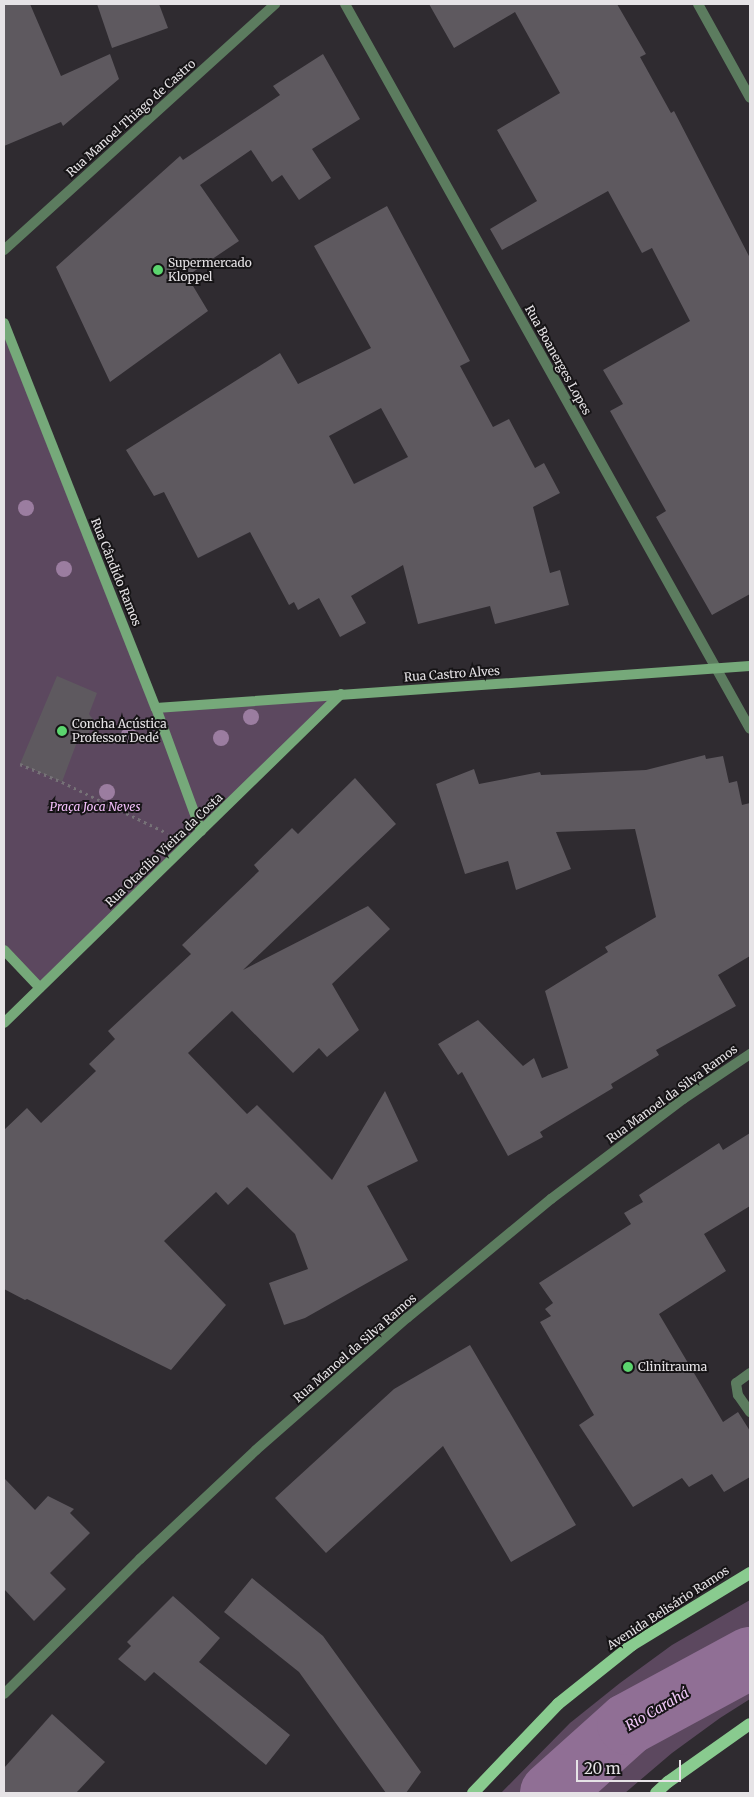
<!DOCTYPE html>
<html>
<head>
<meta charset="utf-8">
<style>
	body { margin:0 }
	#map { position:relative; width:754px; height:1797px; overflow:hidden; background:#2f2b30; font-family:Merriweather,serif }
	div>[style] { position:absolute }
	.green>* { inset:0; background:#5c485f }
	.river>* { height:62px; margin:-31px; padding:0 31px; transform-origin:31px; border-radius:31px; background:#906f95 }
	.building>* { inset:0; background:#5e595f }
	.path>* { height:3px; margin-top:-1.5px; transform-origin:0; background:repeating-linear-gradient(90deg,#767277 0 2.5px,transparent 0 6.5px) }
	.lane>* { height:10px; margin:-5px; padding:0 5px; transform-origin:5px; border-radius:5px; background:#5c7c5f }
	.street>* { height:10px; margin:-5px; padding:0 5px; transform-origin:5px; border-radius:5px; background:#5c7c5f }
	.secondary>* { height:10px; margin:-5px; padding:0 5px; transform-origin:5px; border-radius:5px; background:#76a97a }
	.primary>* { height:12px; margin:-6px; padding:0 6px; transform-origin:6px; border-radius:6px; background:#89cb8f }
	.trees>* { width:16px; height:16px; margin:-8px; border-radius:50%; background:#9b7da0 }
	.dots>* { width:14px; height:14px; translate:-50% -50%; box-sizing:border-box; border:2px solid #161416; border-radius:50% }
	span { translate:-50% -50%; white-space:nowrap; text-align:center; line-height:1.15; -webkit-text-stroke:4px #161416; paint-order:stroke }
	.street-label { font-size:12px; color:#e6e3e6 }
	.poi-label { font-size:12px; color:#e6e3e6 }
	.left { translate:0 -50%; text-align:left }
	.park-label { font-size:12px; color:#f4c0fb; font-style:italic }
	.water-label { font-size:14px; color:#f2c9f9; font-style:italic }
	.frame { position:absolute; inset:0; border:5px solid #e6e3e6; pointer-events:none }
	.scale { position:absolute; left:576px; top:1760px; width:105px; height:22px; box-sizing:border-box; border:2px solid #e6e3e6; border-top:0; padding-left:6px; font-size:15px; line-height:18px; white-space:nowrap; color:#e6e3e6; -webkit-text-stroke:4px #161416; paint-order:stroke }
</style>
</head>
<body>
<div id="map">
	<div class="green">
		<i style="clip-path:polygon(4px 323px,156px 708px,341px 694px,40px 988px,4px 949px)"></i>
		<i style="clip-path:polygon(750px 1600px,750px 1699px,720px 1718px,672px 1753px,625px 1793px,501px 1793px,570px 1723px,620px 1683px,672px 1645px)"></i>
	</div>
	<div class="river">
		<i style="left:551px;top:1793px;width:103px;rotate:-41.9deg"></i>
		<i style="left:628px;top:1724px;width:139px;rotate:-28.4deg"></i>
	</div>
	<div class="building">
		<i style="clip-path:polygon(4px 4px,30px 4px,61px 76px,110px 54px,119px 79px,63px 126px,61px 122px,4px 146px)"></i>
		<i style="clip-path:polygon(97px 4px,159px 4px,168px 28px,112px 48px)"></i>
		<i style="clip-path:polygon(429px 4px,617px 4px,646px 54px,640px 57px,671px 113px,674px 111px,750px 258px,750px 594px,712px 615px,656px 517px,666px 511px,610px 411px,623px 404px,603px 370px,690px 321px,652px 248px,642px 253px,608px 191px,502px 250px,490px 229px,537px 201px,497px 130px,560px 93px,515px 12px,454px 48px)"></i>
		<i style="clip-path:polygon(323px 54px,360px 119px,312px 149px,331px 178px,299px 200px,282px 175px,272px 182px,251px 150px,200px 185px,239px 241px,187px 276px,208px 311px,110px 382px,56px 267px,180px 156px,183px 160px,280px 95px,273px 86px)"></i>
		<i style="clip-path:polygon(evenodd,387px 206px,470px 361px,460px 366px,493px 427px,509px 419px,535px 468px,544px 463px,560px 493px,533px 507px,550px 573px,560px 570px,569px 605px,495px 624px,490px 606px,418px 624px,403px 565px,351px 596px,366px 623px,340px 637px,319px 598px,298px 610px,294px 602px,289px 605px,250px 532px,198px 558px,164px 492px,154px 496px,126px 450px,280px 353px,298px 384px,371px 348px,314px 246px,387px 206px,381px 408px,408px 457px,354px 484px,329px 436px,381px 408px)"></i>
		<i style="clip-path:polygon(57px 676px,97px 693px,89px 714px,94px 721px,85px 742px,77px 742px,62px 782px,20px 764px)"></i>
		<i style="clip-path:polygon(705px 755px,706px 759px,723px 756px,729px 783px,737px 781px,742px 805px,750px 803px,750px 956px,718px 975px,736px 1006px,656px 1050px,659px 1055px,611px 1084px,613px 1088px,540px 1132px,543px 1137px,508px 1156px,462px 1072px,458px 1075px,438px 1044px,478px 1020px,523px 1066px,534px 1058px,542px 1078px,568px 1068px,545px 991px,608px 952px,605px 947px,656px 917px,635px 829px,556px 832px,571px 869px,516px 890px,508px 861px,465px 874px,436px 784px,474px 769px,479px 784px,540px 772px,541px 775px,646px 770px)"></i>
		<i style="clip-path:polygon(355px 778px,396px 824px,243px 970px,368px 906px,390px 929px,332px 984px,359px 1030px,327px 1057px,319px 1048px,293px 1073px,232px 1011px,188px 1053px,247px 1114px,257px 1105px,332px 1180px,385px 1091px,418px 1161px,367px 1186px,408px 1260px,305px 1318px,284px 1325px,269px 1283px,308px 1269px,295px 1234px,247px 1187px,228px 1205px,216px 1192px,164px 1241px,226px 1305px,171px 1370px,27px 1299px,25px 1300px,4px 1289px,4px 1130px,27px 1108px,41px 1123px,96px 1071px,89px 1064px,115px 1039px,108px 1031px,191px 954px,182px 945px,259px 871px,254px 865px,292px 828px,298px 834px)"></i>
		<i style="clip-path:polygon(750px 1133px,750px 1206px,704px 1234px,726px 1271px,659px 1314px,723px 1422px,738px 1412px,750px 1431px,750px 1477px,724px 1492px,712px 1474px,689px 1487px,682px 1478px,633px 1507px,579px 1425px,594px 1415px,540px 1322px,551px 1316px,545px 1309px,553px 1303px,539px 1283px,631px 1224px,624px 1213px,643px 1202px,639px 1195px,719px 1143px,723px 1150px)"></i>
		<i style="clip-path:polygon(470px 1345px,576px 1525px,511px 1562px,443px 1446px,326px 1553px,275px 1498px,394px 1389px)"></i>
		<i style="clip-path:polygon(4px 1478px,35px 1510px,48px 1496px,74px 1509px,70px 1513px,90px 1533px,50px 1573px,66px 1589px,34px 1621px,4px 1589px)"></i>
		<i style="clip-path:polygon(252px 1578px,323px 1636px,421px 1772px,406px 1793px,386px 1793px,299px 1672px,224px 1612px)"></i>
		<i style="clip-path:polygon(173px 1596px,220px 1638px,199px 1662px,290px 1735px,266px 1765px,154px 1672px,145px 1681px,118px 1659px,131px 1646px,127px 1642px)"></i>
		<i style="clip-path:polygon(52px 1714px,105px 1762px,76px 1793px,4px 1793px,4px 1768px)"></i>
	</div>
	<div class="path">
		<i style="left:20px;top:764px;width:46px;rotate:23.2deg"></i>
		<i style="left:62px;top:782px;width:117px;rotate:25.9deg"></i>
	</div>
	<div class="lane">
		<i style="left:750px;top:1373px;width:17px;rotate:144deg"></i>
		<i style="left:736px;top:1383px;width:12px;rotate:81deg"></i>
		<i style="left:738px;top:1395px;width:21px;rotate:55deg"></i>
	</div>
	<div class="street">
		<i style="left:345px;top:4px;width:830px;rotate:60.81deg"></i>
		<i style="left:698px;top:4px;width:107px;rotate:61deg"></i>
		<i style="left:4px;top:250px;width:366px;rotate:-42.2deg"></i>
		<i style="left:4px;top:1694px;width:192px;rotate:-44.8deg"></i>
		<i style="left:140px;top:1559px;width:159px;rotate:-43.2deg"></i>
		<i style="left:256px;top:1450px;width:201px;rotate:-41.2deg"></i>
		<i style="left:407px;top:1318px;width:187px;rotate:-39.6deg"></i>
		<i style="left:551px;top:1199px;width:166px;rotate:-37.1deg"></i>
		<i style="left:683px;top:1099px;width:81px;rotate:-33.9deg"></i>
	</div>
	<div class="secondary">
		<i style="left:4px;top:323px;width:414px;rotate:68.5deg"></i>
		<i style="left:156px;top:708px;width:131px;rotate:69.9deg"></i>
		<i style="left:156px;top:708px;width:595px;rotate:-4.04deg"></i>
		<i style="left:4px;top:950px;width:52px;rotate:46.5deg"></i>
		<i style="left:4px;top:1023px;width:471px;rotate:-44.3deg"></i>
	</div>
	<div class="primary">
		<i style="left:473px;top:1793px;width:123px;rotate:-46.3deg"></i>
		<i style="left:558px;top:1704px;width:95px;rotate:-38.6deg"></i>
		<i style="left:632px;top:1645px;width:138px;rotate:-31.4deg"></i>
		<i style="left:656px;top:1793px;width:16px;rotate:-43deg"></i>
		<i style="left:668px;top:1782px;width:100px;rotate:-35.3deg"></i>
	</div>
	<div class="trees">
		<i style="left:26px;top:508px"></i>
		<i style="left:64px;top:569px"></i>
		<i style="left:251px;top:717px"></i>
		<i style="left:129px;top:735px"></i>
		<i style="left:221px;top:738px"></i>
		<i style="left:107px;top:792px"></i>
	</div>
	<div class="dots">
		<i style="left:158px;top:270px;background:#5bd56e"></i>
		<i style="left:62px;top:731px;background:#5bd56e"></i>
		<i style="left:628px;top:1367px;background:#5bd56e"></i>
	</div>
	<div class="street-label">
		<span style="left:131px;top:118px;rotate:-42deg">Rua Manoel Thiago de Castro</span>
		<span style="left:558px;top:360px;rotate:61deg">Rua Boanerges Lopes</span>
		<span style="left:116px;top:572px;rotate:68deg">Rua Cândido Ramos</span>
		<span style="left:452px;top:674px;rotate:-4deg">Rua Castro Alves</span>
		<span style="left:164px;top:850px;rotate:-44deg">Rua Otacílio Vieira da Costa</span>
		<span style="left:672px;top:1094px;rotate:-36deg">Rua Manoel da Silva Ramos</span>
		<span style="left:355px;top:1348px;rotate:-41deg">Rua Manoel da Silva Ramos</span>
		<span style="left:668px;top:1608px;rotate:-33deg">Avenida Belisário Ramos</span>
	</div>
	<div class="poi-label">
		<span class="left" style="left:168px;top:270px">Supermercado<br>Kloppel</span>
		<span class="left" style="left:72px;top:731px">Concha Acústica<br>Professor Dedé</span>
		<span class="left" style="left:638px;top:1367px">Clinitrauma</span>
	</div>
	<div class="park-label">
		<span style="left:95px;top:807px">Praça Joca Neves</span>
	</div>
	<div class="water-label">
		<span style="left:657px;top:1709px;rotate:-30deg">Rio Carahá</span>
	</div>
	<div class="frame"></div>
	<div class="scale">20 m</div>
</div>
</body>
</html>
